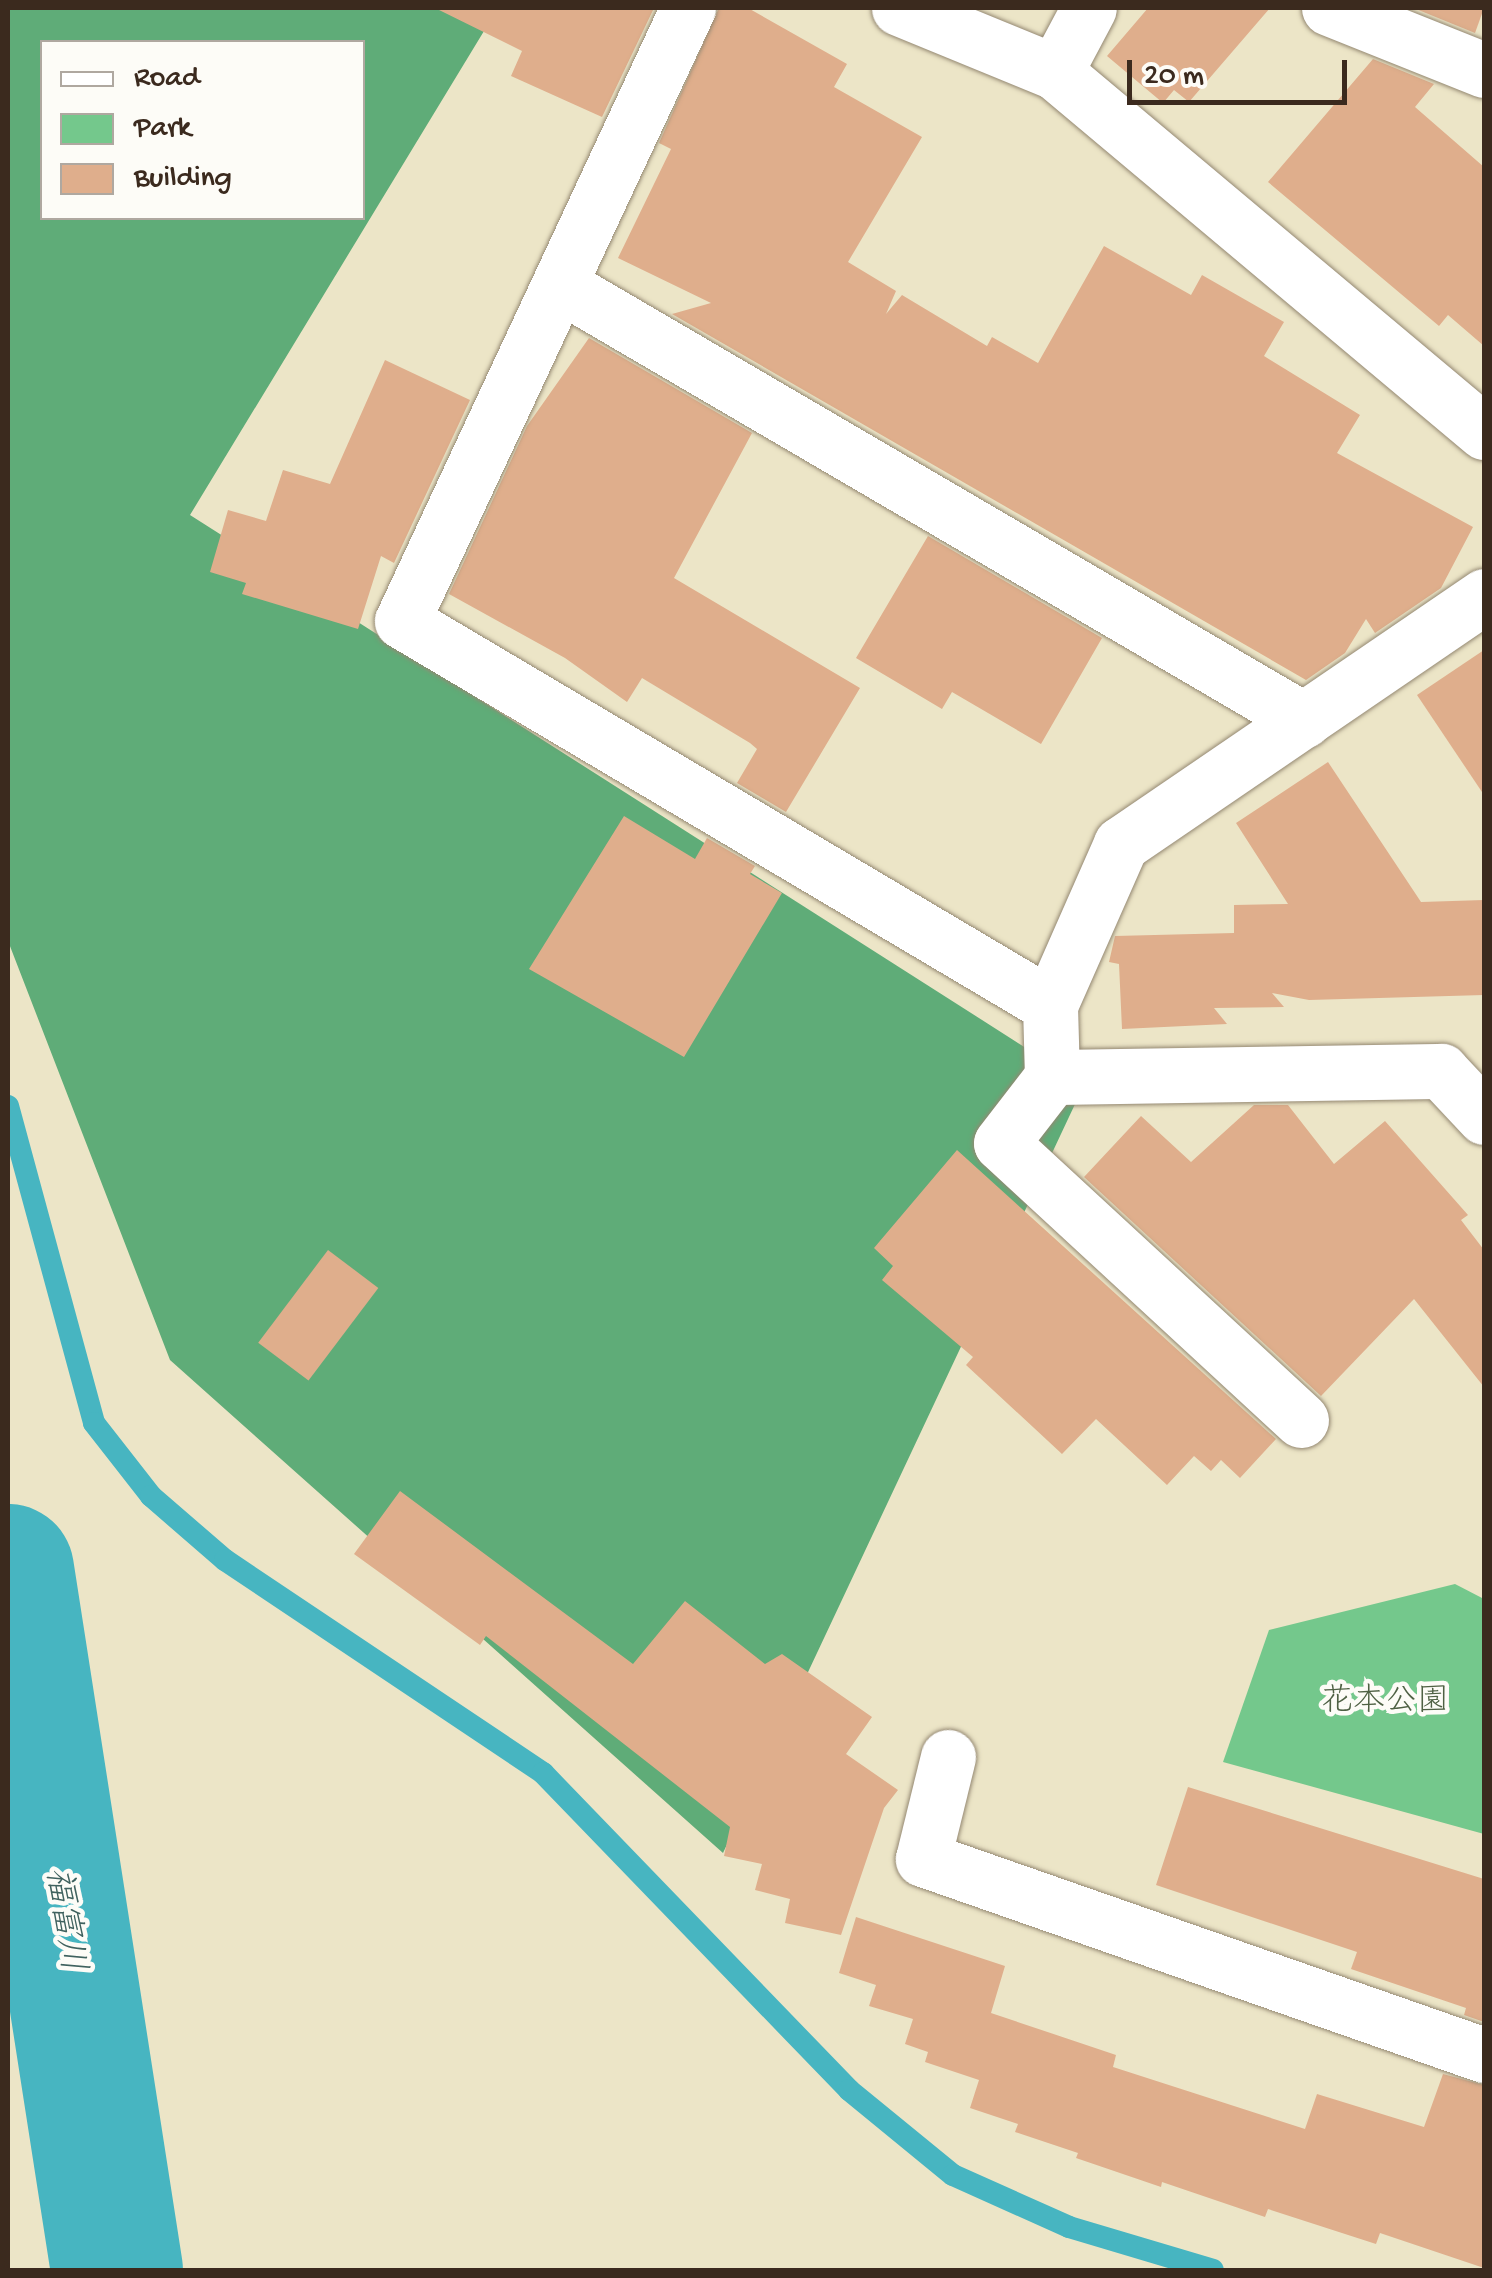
<!DOCTYPE html>
<html>
<head>
<meta charset="utf-8">
<style>
	body { margin:0 }
	#map { position:relative; width:1492px; height:2278px; overflow:hidden; background:#ece5c7; font-family:"Gochi Hand","Klee One",sans-serif }
	div>[style] { position:absolute }
	.green>* { inset:0; background:#74c88c }
	.forest>* { inset:0; background:#5fac78 }
	.stream>* { height:22px; margin:-11px; padding:0 11px; transform-origin:11px; border-radius:11px; background:#47b5c1 }
	.river>* { height:132px; margin:-66px; padding:0 66px; transform-origin:66px; border-radius:66px; background:#47b5c1 }
	.building>* { inset:0; background:#dfae8c; transform-origin:0 0 }
	.roads { filter:drop-shadow(0 0 2px #948872) drop-shadow(0 0 2px #948872) }
	.minor>* { height:55px; margin:-27.5px; padding:0 27.5px; transform-origin:27.5px; border-radius:27.5px; background:#fff }
	span { translate:-50% -50%; white-space:nowrap; text-align:center; line-height:1.15; -webkit-text-stroke:9px #fdfcf7; paint-order:stroke }
	.park-label { font-size:32px; color:#4f6144 }
	.water-label { font-size:35px; color:#40625f; font-style:italic }
	.frame { position:absolute; inset:0; border:10px solid #3b2a1e; pointer-events:none }
	.legend { position:absolute; left:40px; top:40px; width:325px; height:180px; box-sizing:border-box; background:#fdfcf7; border:2px solid #afa8a0; margin:0; padding:12px 18px; list-style:none; font-size:30px; color:#3b2a1e }
	.legend li { display:flex; align-items:center; gap:20px; height:50px }
	.legend b { width:50px; border:2px solid #afa8a0 }
	.scale { position:absolute; left:1127px; top:60px; width:220px; height:45px; box-sizing:border-box; border:5px solid #3b2a1e; border-top:0; padding-left:12px; font-size:30px; line-height:35px; white-space:nowrap; color:#3b2a1e; -webkit-text-stroke:8px #fdfcf7; paint-order:stroke }
</style>
</head>
<body>
<div id="map">
	<div class="green">
		<i style="clip-path:polygon(1455px 1584px,1484px 1599px,1484px 1834px,1223px 1762px,1269px 1630px)"></i>
	</div>
	<div class="forest">
		<i style="clip-path:polygon(evenodd,8px 8px,498px 8px,190px 515px,1084px 1085px,723px 1853px,170px 1360px,8px 941px,8px 8px,42px 42px,362px 42px,362px 218px,42px 218px,42px 42px)"></i>
	</div>
	<div class="stream">
		<i style="left:8px;top:1106px;width:328px;rotate:74.8deg"></i>
		<i style="left:94px;top:1423px;width:93px;rotate:52deg"></i>
		<i style="left:151px;top:1496px;width:98px;rotate:40.9deg"></i>
		<i style="left:225px;top:1560px;width:383px;rotate:33.8deg"></i>
		<i style="left:543px;top:1773px;width:441px;rotate:46deg"></i>
		<i style="left:849px;top:2090px;width:134px;rotate:39.3deg"></i>
		<i style="left:953px;top:2175px;width:127px;rotate:24.1deg"></i>
		<i style="left:1069px;top:2227px;width:150px;rotate:16.6deg"></i>
	</div>
	<div class="river">
		<i style="left:8px;top:1570px;width:708px;rotate:81.15deg"></i>
	</div>
	<div class="building">
		<i style="clip-path:polygon(435px 8px,654px 8px,602px 117px,511px 76px,522px 51px)"></i>
		<i style="clip-path:polygon(719px 8px,748px 8px,847px 64px,834px 87px,922px 137px,848px 262px,896px 291px,886px 314px,902px 295px,987px 346px,992px 337px,1038px 363px,1104px 246px,1191px 295px,1202px 275px,1284px 322px,1264px 356px,1360px 415px,1337px 453px,1473px 527px,1441px 588px,1375px 633px,1366px 619px,1345px 653px,1306px 680px,672px 314px,711px 303px,618px 258px,671px 149px,659px 143px)"></i>
		<i style="clip-path:polygon(1148px 8px,1270px 8px,1189px 102px,1174px 90px,1163px 103px,1107px 56px)"></i>
		<i style="clip-path:polygon(1484px 8px,1475px 33px,1416px 9px,1417px 8px)"></i>
		<i style="clip-path:polygon(1373px 59px,1434px 84px,1415px 107px,1484px 167px,1484px 346px,1448px 315px,1439px 326px,1268px 182px)"></i>
		<i style="clip-path:polygon(589px 338px,752px 433px,674px 578px,860px 688px,786px 812px,737px 783px,757px 749px,750px 743px,642px 678px,627px 702px,565px 658px,449px 594px,527px 426px)"></i>
		<i style="clip-path:polygon(385px 360px,470px 400px,394px 563px,381px 556px,358px 629px,242px 594px,246px 583px,210px 572px,228px 510px,266px 521px,283px 470px,330px 484px)"></i>
		<i style="clip-path:polygon(928px 536px,1102px 638px,1041px 744px,952px 692px,942px 709px,856px 658px)"></i>
		<i style="clip-path:polygon(1484px 650px,1484px 795px,1417px 695px)"></i>
		<i style="clip-path:polygon(1328px 762px,1421px 902px,1484px 900px,1484px 995px,1309px 1000px,1272px 993px,1284px 1007px,1214px 1008px,1227px 1024px,1122px 1029px,1119px 964px,1109px 962px,1115px 936px,1234px 933px,1234px 905px,1288px 904px,1236px 823px)"></i>
		<i style="clip-path:polygon(624px 816px,695px 859px,707px 838px,755px 866px,750px 874px,782px 893px,684px 1057px,529px 969px)"></i>
		<i style="clip-path:polygon(1254px 1105px,1288px 1105px,1334px 1164px,1385px 1121px,1468px 1215px,1461px 1220px,1484px 1250px,1484px 1387px,1414px 1299px,1321px 1396px,1084px 1177px,1141px 1116px,1191px 1162px)"></i>
		<i style="clip-path:polygon(957px 1150px,1276px 1439px,1240px 1478px,1221px 1460px,1211px 1471px,1194px 1456px,1167px 1485px,1096px 1419px,1062px 1454px,966px 1365px,973px 1357px,882px 1280px,893px 1266px,874px 1248px)"></i>
		<i style="left:328px;top:1250px;width:63px;height:116px;rotate:37deg"></i>
		<i style="clip-path:polygon(400px 1491px,633px 1664px,685px 1601px,765px 1664px,782px 1654px,872px 1717px,846px 1754px,898px 1790px,884px 1808px,841px 1935px,785px 1923px,790px 1899px,755px 1890px,762px 1864px,724px 1856px,730px 1827px,486px 1636px,480px 1645px,354px 1554px)"></i>
		<i style="clip-path:polygon(1188px 1787px,1484px 1879px,1484px 2022px,1464px 2015px,1466px 2008px,1351px 1969px,1357px 1952px,1156px 1885px)"></i>
		<i style="clip-path:polygon(856px 1917px,1005px 1966px,991px 2013px,1116px 2055px,1113px 2067px,1305px 2129px,1317px 2094px,1424px 2127px,1443px 2074px,1484px 2085px,1484px 2268px,1380px 2233px,1376px 2244px,1268px 2209px,1265px 2217px,1162px 2182px,1161px 2187px,1076px 2158px,1078px 2153px,1015px 2132px,1018px 2124px,970px 2108px,979px 2080px,925px 2062px,928px 2052px,905px 2044px,913px 2019px,869px 2006px,876px 1985px,839px 1973px)"></i>
	</div>
	<div class="roads">
		<div class="minor">
			<i style="left:688px;top:8px;width:676px;rotate:115.01deg"></i>
			<i style="left:402px;top:621px;width:753px;rotate:30.65deg"></i>
			<i style="left:899px;top:8px;width:169px;rotate:22.3deg"></i>
			<i style="left:1055px;top:72px;width:560px;rotate:40deg"></i>
			<i style="left:1329px;top:8px;width:167px;rotate:21.8deg"></i>
			<i style="left:1055px;top:72px;width:72px;rotate:-62deg"></i>
			<i style="left:560px;top:285px;width:862px;rotate:30.31deg"></i>
			<i style="left:1052px;top:1077px;width:389px;rotate:-0.9deg"></i>
			<i style="left:1441px;top:1071px;width:63px;rotate:46.9deg"></i>
			<i style="left:1301px;top:1420px;width:408px;rotate:-137.3deg"></i>
			<i style="left:1001px;top:1143px;width:83px;rotate:-52.3deg"></i>
			<i style="left:1052px;top:1077px;width:72px;rotate:-91.6deg"></i>
			<i style="left:1050px;top:1005px;width:176px;rotate:-66.2deg"></i>
			<i style="left:1121px;top:844px;width:440px;rotate:-34.3deg"></i>
			<i style="left:948px;top:1757px;width:105px;rotate:103.8deg"></i>
			<i style="left:923px;top:1859px;width:594px;rotate:19.26deg"></i>
		</div>
	</div>
	<div class="park-label">
		<span style="left:1385px;top:1703px">花本公園</span>
	</div>
	<div class="water-label">
		<span style="left:62px;top:1920px;rotate:81deg">福富川</span>
	</div>
	<div class="frame"></div>
	<ul class="legend">
	<li><b style="height:12px;background:#fff"></b>Road</li>
	<li><b style="height:28px;background:#74c88c"></b>Park</li>
	<li><b style="height:28px;background:#dfae8c"></b>Building</li>
	</ul>
	<div class="scale">20 m</div>
</div>
</body>
</html>
